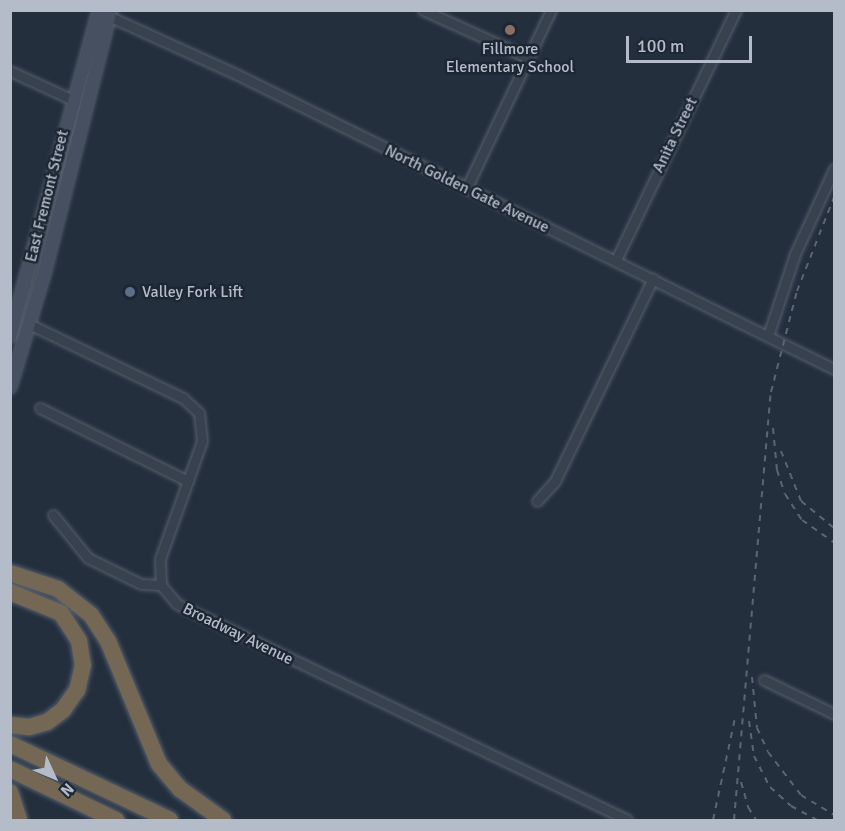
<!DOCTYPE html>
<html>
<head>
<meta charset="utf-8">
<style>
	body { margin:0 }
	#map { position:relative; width:845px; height:831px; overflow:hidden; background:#242f3e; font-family:Signika,sans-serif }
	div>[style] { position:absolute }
	.roads { filter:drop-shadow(0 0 2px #565f6c) drop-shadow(0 0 2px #565f6c) }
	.street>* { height:9px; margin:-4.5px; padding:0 4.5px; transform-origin:4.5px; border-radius:4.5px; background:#38414e }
	.secondary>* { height:12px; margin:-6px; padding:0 6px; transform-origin:6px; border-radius:6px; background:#465061 }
	.highway>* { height:16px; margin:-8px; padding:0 8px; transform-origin:8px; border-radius:8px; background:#746855 }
	.rail>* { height:2px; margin-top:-1px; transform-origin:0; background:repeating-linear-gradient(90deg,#5a6575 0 6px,transparent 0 12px) }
	.dots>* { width:16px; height:16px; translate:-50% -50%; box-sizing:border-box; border:3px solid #1d2633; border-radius:50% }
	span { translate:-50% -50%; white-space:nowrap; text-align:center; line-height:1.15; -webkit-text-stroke:5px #1d2633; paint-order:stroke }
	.poi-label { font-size:16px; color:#b4bcc9 }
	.left { translate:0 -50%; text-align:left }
	.street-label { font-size:16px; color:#b4bcc9 }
	.frame { position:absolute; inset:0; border:12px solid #b4bcc9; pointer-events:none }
	.north { position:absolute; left:24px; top:747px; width:60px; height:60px; -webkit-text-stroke:4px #1d2633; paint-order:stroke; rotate:134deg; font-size:16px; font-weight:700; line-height:24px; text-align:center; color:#b4bcc9 }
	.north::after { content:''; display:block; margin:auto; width:21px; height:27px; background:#b4bcc9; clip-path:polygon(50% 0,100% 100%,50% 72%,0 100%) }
	.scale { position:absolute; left:626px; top:36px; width:126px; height:27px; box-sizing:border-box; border:3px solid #b4bcc9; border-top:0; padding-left:8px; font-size:18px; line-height:21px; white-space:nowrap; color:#b4bcc9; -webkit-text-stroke:4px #1d2633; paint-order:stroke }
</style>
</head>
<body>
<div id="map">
	<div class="roads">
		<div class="street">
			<i style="left:423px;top:10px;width:116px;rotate:24.4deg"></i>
			<i style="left:104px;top:14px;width:147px;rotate:24.5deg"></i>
			<i style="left:238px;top:75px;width:665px;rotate:26.26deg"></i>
			<i style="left:10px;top:71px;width:72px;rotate:24.8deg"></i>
			<i style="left:466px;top:189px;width:198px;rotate:-64.6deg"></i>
			<i style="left:616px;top:260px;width:277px;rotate:-64.4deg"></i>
			<i style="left:29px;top:324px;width:171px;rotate:25.7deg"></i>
			<i style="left:183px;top:398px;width:22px;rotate:43deg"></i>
			<i style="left:199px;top:413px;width:28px;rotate:84deg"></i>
			<i style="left:202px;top:441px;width:125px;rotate:109.6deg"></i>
			<i style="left:160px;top:559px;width:26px;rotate:88deg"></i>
			<i style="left:161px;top:585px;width:25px;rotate:50deg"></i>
			<i style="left:177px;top:604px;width:499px;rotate:25.6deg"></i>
			<i style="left:768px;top:336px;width:86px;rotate:-71.8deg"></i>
			<i style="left:795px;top:254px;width:94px;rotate:-65.4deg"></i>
			<i style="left:40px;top:408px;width:165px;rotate:26.3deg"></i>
			<i style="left:537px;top:501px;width:27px;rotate:-48deg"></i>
			<i style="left:555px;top:481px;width:225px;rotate:-64.2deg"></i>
			<i style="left:53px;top:515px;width:55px;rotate:50.9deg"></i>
			<i style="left:88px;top:558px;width:59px;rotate:26.1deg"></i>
			<i style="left:141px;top:584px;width:20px;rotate:3deg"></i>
			<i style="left:764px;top:680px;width:78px;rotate:25.9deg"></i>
		</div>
		<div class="secondary">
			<i style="left:10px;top:336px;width:338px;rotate:-74.7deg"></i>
			<i style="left:10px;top:387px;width:118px;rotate:-73.3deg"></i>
			<i style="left:44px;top:274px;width:272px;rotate:-75.8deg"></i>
		</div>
		<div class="highway">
			<i style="left:10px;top:573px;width:51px;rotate:18.4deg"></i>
			<i style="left:58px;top:589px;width:42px;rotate:38.2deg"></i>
			<i style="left:91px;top:615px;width:31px;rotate:57deg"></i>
			<i style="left:108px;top:641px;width:133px;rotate:67.5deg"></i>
			<i style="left:159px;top:764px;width:33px;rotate:50deg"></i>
			<i style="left:180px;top:789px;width:53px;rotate:35.8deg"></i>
			<i style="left:10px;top:592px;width:55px;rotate:22.4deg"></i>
			<i style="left:61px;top:613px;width:33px;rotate:57deg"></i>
			<i style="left:79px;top:641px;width:24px;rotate:81deg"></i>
			<i style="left:83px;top:665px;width:26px;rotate:103deg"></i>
			<i style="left:77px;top:690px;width:24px;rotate:125deg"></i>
			<i style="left:63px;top:710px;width:20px;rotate:143deg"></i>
			<i style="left:47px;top:722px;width:19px;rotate:164deg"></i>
			<i style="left:29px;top:727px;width:19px;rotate:-174deg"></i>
			<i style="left:10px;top:744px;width:177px;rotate:25.4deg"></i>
			<i style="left:10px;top:769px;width:118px;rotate:25.7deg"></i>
			<i style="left:10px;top:792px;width:29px;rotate:72deg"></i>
		</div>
	</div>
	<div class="rail">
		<i style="left:773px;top:428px;width:42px;rotate:84.6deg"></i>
		<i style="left:777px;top:470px;width:25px;rotate:72deg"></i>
		<i style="left:785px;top:494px;width:31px;rotate:57deg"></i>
		<i style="left:802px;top:520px;width:39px;rotate:35deg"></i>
		<i style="left:781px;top:451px;width:54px;rotate:68.2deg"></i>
		<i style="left:801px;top:501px;width:43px;rotate:39.3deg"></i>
		<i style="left:752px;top:677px;width:51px;rotate:84.4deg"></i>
		<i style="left:757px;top:728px;width:26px;rotate:65deg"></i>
		<i style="left:768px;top:752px;width:54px;rotate:52.5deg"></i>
		<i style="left:801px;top:795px;width:39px;rotate:31deg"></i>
		<i style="left:749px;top:721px;width:35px;rotate:82deg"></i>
		<i style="left:754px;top:756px;width:35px;rotate:63deg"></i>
		<i style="left:770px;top:787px;width:28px;rotate:42deg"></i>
		<i style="left:791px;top:806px;width:30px;rotate:28deg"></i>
		<i style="left:741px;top:782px;width:26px;rotate:74deg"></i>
		<i style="left:748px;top:807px;width:15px;rotate:58deg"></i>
		<i style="left:713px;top:820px;width:104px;rotate:-77.8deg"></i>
		<i style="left:734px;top:820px;width:430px;rotate:-85.1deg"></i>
		<i style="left:771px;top:392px;width:104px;rotate:-75.6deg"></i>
		<i style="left:797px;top:291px;width:101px;rotate:-68.5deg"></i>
	</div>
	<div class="dots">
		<i style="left:510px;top:30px;background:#8d6e63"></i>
		<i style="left:130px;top:292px;background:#5c6f8a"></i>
	</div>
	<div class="poi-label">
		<span style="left:510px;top:58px">Fillmore<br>Elementary School</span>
		<span class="left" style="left:142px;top:292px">Valley Fork Lift</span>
	</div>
	<div class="street-label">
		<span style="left:675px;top:135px;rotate:-64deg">Anita Street</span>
		<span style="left:467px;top:189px;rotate:26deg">North Golden Gate Avenue</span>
		<span style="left:47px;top:196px;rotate:-76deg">East Fremont Street</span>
		<span style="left:238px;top:634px;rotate:26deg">Broadway Avenue</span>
	</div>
	<div class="frame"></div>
	<div class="north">N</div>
	<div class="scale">100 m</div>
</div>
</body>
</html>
